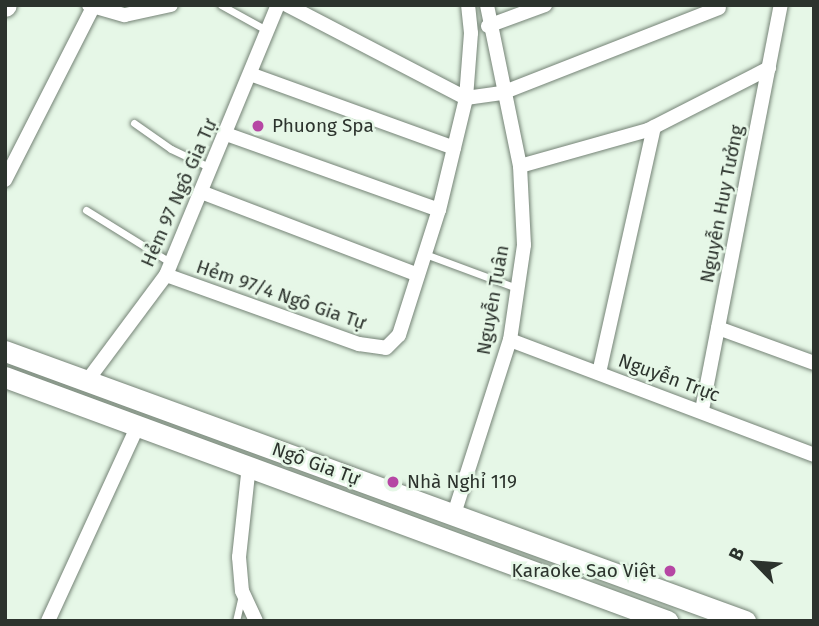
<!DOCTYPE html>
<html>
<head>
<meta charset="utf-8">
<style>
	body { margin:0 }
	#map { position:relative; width:819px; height:626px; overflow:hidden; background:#e6f7e7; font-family:"Fira Sans",sans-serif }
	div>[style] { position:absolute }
	.roads { filter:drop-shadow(0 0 2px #758376) drop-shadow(0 0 2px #758376) }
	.lane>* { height:7px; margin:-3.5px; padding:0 3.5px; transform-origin:3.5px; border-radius:3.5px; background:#fff }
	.street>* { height:14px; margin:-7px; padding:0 7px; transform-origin:7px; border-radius:7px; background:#fff }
	.secondary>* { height:21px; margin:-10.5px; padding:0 10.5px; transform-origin:10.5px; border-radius:10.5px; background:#fff }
	.dots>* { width:19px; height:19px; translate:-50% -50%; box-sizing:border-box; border:4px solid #e6f7e7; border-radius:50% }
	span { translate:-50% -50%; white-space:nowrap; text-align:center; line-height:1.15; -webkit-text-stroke:5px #e6f7e7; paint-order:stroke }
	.poi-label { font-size:19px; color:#2c332d }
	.left { translate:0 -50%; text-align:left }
	.right { translate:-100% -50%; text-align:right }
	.street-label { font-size:19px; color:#2c332d }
	.frame { position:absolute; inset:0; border:7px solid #2c332d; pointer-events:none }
	.north { position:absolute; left:721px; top:528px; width:70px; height:70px; -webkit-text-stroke:5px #e6f7e7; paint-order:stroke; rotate:295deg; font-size:19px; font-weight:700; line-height:28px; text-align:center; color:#2c332d }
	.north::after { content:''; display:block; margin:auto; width:24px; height:32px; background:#2c332d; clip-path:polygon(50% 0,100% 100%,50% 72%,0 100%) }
</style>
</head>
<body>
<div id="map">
	<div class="roads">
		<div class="lane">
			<i style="left:221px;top:5px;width:54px;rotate:29deg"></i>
			<i style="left:134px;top:123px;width:45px;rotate:35.1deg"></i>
			<i style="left:171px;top:149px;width:44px;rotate:25.4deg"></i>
			<i style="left:86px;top:210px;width:100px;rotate:31.9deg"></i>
			<i style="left:425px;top:254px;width:100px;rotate:20.4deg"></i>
			<i style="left:236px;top:621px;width:28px;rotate:-77deg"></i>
		</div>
		<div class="street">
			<i style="left:89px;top:5px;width:37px;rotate:16deg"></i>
			<i style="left:125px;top:15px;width:47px;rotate:-12.3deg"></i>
			<i style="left:287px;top:5px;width:202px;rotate:27.5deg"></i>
			<i style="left:488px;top:26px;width:61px;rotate:-20.2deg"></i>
			<i style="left:250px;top:74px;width:217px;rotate:19.9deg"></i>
			<i style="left:466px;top:98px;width:36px;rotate:-8deg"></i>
			<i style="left:502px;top:93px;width:233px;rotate:-21.4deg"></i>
			<i style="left:226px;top:134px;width:226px;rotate:19.6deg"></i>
			<i style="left:520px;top:166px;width:133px;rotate:-15.7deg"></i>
			<i style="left:648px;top:130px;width:136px;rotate:-27.1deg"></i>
			<i style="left:5px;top:180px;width:194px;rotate:-63deg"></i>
			<i style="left:201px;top:192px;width:232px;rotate:20.9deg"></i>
			<i style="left:166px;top:275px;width:205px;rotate:19.7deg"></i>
			<i style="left:359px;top:344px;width:27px;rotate:8deg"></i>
			<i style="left:386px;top:348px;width:18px;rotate:-45deg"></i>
			<i style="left:399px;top:335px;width:131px;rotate:-72.3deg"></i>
			<i style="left:439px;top:210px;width:115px;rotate:-76.4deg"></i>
			<i style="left:466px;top:98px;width:65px;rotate:-85.6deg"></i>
			<i style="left:471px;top:33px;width:28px;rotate:-96deg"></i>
			<i style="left:718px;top:328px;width:102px;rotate:20deg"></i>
			<i style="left:510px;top:340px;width:325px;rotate:20.7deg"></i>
			<i style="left:599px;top:373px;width:252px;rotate:-77.4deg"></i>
			<i style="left:87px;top:381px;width:132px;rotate:-53.3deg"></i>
			<i style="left:166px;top:275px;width:292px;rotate:-67.5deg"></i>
			<i style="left:702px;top:410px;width:413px;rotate:-79deg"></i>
			<i style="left:249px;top:465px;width:93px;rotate:96.2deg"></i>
			<i style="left:239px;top:557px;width:34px;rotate:85deg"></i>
			<i style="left:242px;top:591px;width:33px;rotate:65deg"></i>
			<i style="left:454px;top:514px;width:183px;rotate:-72.2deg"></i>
			<i style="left:510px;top:340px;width:96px;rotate:-81.6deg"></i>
			<i style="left:524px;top:245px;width:79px;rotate:-92.9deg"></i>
			<i style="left:520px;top:166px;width:164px;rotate:-101.6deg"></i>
			<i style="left:48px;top:621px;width:216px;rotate:-65.3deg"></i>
		</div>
		<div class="secondary">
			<i style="left:5px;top:6px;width:1px;rotate:-45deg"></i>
			<i style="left:5px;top:351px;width:788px;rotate:20.05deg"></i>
			<i style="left:5px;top:377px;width:706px;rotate:20.23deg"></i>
		</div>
	</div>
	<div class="dots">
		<i style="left:258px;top:126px;background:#b647a4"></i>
		<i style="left:393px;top:482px;background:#b647a4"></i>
		<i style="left:670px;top:571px;background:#b647a4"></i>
	</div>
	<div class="poi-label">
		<span class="left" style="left:272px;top:126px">Phuong Spa</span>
		<span class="left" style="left:407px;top:482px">Nhà Nghỉ 119</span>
		<span class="right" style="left:656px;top:571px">Karaoke Sao Việt</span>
	</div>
	<div class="street-label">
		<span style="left:179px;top:193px;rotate:-66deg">Hẻm 97 Ngô Gia Tự</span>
		<span style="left:722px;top:204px;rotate:-79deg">Nguyễn Huy Tưởng</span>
		<span style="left:281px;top:295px;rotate:19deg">Hẻm 97/4 Ngô Gia Tự</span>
		<span style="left:493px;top:300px;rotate:-80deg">Nguyễn Tuân</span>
		<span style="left:669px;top:378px;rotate:20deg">Nguyễn Trực</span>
		<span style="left:316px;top:464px;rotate:20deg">Ngô Gia Tự</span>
	</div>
	<div class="frame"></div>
	<div class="north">B</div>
</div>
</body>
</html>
